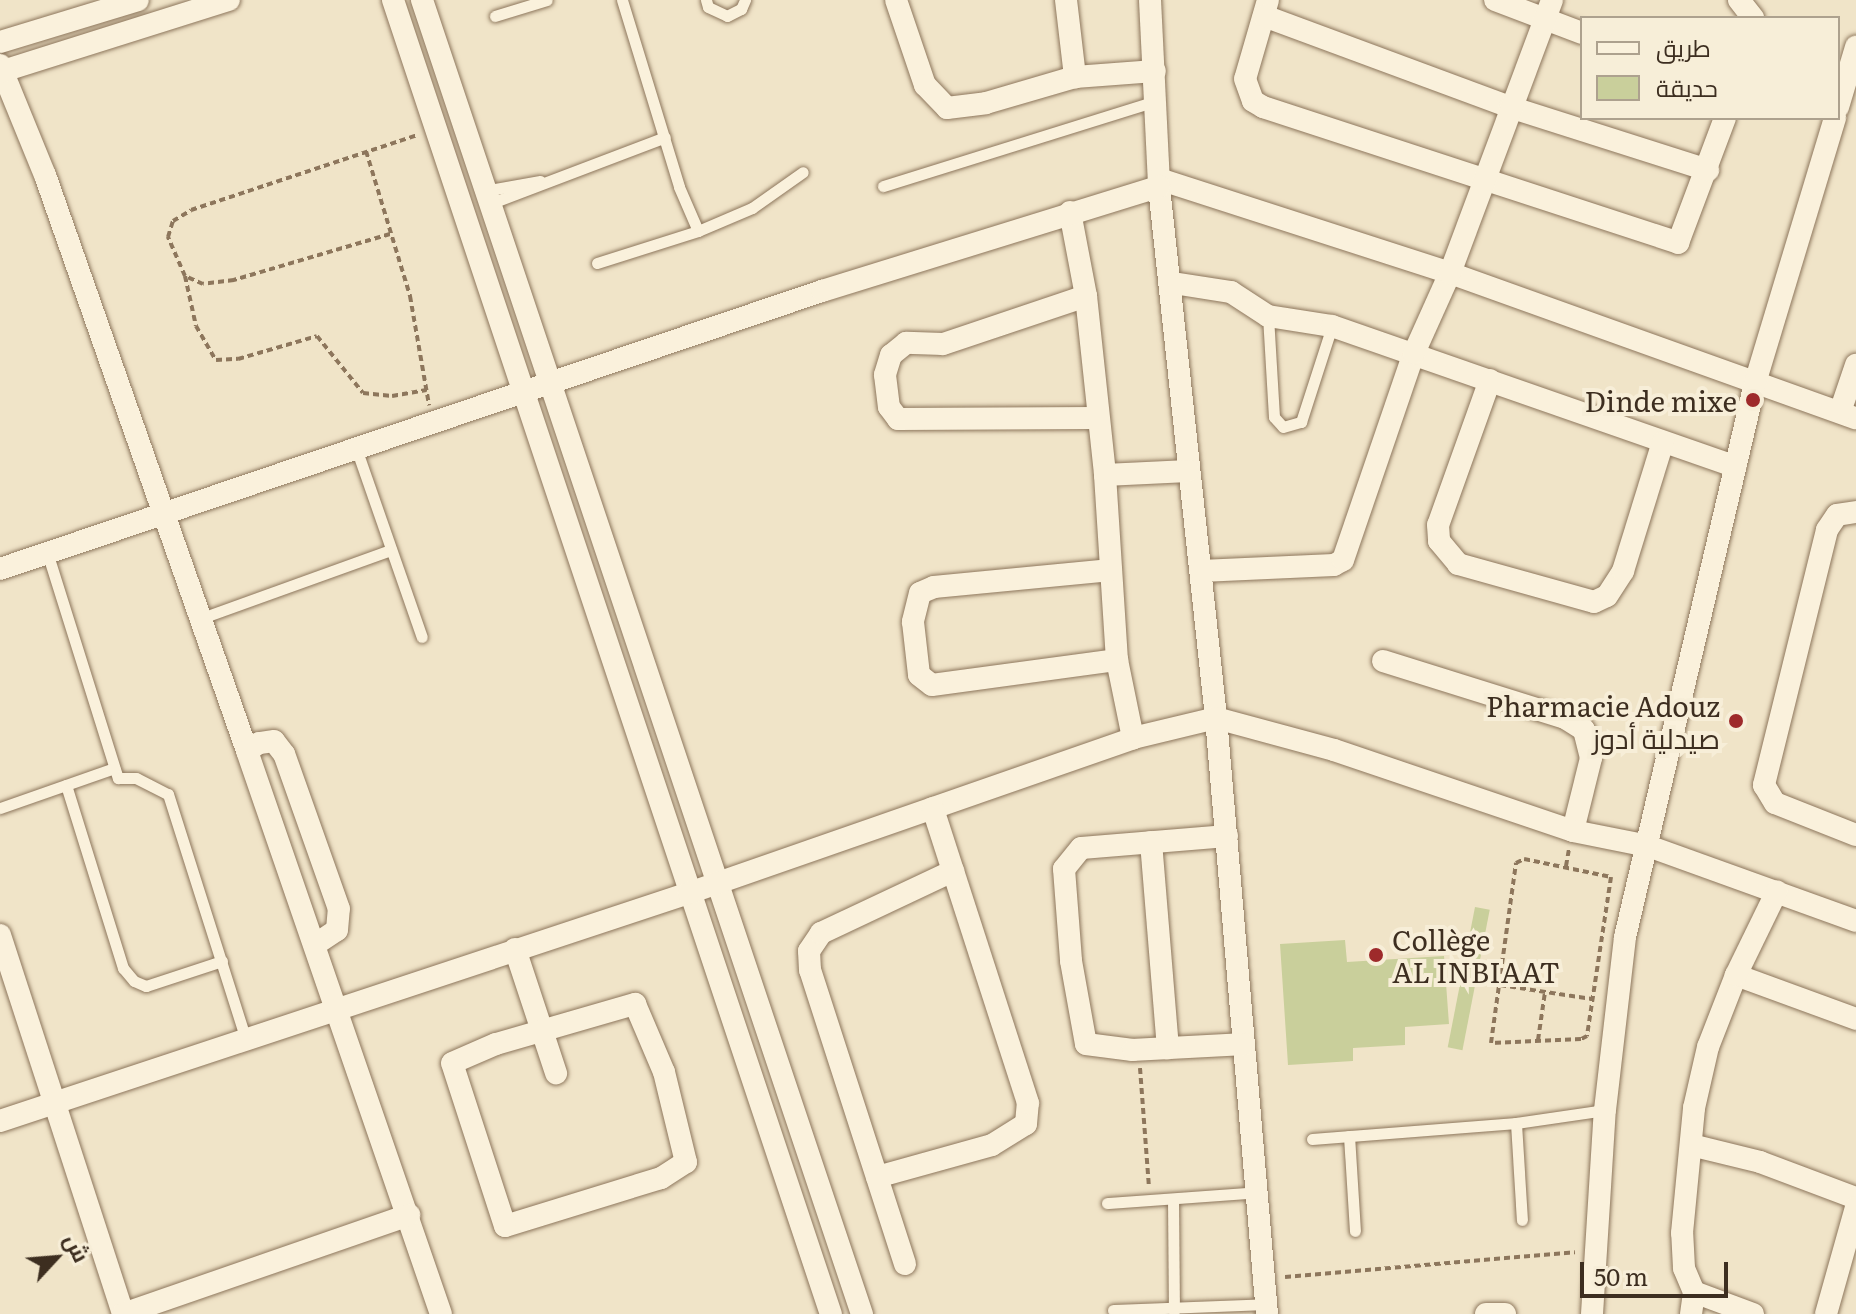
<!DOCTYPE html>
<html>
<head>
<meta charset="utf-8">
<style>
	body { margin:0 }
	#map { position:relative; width:1856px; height:1314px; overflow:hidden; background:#f0e4c8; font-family:Literata,Cairo,serif }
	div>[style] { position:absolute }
	.green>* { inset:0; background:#c9cf9b; transform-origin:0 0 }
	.path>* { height:4px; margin-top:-2px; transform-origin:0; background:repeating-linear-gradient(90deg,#8d765c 0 6px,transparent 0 10px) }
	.roads { filter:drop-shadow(0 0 2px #8d765c) drop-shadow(0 0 2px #8d765c) }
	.service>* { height:11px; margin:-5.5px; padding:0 5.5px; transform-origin:5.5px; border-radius:5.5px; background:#faf1dc }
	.minor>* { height:22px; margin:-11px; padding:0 11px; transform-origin:11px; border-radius:11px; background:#faf1dc }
	.dots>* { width:22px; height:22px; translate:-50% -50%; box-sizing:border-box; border:4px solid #f7eed8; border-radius:50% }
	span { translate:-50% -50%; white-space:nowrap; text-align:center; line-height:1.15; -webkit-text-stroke:8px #f7eed8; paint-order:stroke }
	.poi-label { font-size:28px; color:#3d2e20 }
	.right { translate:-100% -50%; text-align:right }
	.left { translate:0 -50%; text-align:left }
	.legend { position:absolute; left:1580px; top:16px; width:260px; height:104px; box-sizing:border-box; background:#f7eed8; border:2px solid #ada18e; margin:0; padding:10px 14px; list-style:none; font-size:24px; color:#3d2e20 }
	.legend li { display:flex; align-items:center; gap:16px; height:40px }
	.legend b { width:40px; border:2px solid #ada18e }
	.north { position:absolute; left:16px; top:1218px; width:80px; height:80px; -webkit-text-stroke:6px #f7eed8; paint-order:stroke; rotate:64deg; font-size:22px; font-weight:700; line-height:32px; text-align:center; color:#3d2e20 }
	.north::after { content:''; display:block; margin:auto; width:28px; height:36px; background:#3d2e20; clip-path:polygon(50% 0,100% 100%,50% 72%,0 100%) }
	.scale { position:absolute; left:1580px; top:1262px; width:148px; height:36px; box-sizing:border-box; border:4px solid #3d2e20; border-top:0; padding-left:10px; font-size:24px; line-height:28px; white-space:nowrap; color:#3d2e20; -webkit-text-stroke:6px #f7eed8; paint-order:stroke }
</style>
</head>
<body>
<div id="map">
	<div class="green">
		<i style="left:1475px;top:907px;width:15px;height:143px;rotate:11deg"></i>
		<i style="clip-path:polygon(1345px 940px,1347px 962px,1444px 956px,1449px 1024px,1405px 1027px,1405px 1045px,1353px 1048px,1353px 1061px,1288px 1065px,1280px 944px)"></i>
	</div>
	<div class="path">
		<i style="left:366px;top:151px;width:152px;rotate:73.1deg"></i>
		<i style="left:410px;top:296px;width:111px;rotate:80.1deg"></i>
		<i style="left:390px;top:234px;width:163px;rotate:163.6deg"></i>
		<i style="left:234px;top:280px;width:31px;rotate:173deg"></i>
		<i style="left:203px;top:284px;width:20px;rotate:-156deg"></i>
		<i style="left:185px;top:276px;width:43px;rotate:-113.6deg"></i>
		<i style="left:168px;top:237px;width:17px;rotate:-73deg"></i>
		<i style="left:173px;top:221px;width:21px;rotate:-31deg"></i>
		<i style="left:191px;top:210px;width:239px;rotate:-18.3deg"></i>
		<i style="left:185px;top:276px;width:51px;rotate:77.6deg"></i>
		<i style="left:196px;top:326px;width:39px;rotate:60deg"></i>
		<i style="left:216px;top:360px;width:22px;rotate:-3deg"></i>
		<i style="left:238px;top:359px;width:82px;rotate:-16.2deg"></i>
		<i style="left:317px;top:336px;width:73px;rotate:51.1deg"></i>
		<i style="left:363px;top:393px;width:29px;rotate:6deg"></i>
		<i style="left:392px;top:396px;width:35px;rotate:-10deg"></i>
		<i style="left:1524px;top:859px;width:89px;rotate:11.7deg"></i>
		<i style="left:1611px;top:877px;width:161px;rotate:98.6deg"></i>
		<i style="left:1587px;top:1036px;width:7px;rotate:153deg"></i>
		<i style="left:1581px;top:1039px;width:90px;rotate:177.5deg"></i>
		<i style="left:1491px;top:1043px;width:182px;rotate:-82.1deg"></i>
		<i style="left:1516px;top:863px;width:9px;rotate:-27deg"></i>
		<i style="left:1566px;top:866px;width:17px;rotate:-80deg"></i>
		<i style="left:1500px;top:985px;width:93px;rotate:8.7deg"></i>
		<i style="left:1538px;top:1040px;width:49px;rotate:-81.7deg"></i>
		<i style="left:1140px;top:1068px;width:119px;rotate:85.7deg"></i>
		<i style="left:1285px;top:1277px;width:291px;rotate:-4.9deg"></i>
	</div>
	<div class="roads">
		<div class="service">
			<i style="left:622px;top:0;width:195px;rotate:73deg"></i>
			<i style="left:679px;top:187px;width:48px;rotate:66.6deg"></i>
			<i style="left:706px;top:0;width:7px;rotate:74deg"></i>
			<i style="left:708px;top:7px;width:21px;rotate:25deg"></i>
			<i style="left:727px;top:16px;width:16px;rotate:-27deg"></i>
			<i style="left:741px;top:9px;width:10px;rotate:-66deg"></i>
			<i style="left:495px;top:16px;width:54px;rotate:-17.1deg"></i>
			<i style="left:883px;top:186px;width:286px;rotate:-17.3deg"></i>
			<i style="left:484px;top:191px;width:57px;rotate:-10.1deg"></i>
			<i style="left:489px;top:204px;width:188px;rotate:-20.8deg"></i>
			<i style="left:597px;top:263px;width:106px;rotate:-17.6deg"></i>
			<i style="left:698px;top:231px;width:59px;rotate:-23.1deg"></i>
			<i style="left:752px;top:208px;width:62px;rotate:-35.2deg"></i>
			<i style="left:1268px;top:316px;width:101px;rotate:86.6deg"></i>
			<i style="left:1274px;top:417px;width:13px;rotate:48deg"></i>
			<i style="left:1283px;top:427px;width:19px;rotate:-16deg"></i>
			<i style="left:1301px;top:422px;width:101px;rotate:-72.1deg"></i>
			<i style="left:356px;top:448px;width:200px;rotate:70.8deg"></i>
			<i style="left:47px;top:552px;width:237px;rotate:72.6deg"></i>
			<i style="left:118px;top:778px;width:18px"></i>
			<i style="left:136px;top:778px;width:36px;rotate:27deg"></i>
			<i style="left:168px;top:794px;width:258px;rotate:72.4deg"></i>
			<i style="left:199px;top:619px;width:204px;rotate:-19.8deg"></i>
			<i style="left:66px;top:785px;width:192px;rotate:72.7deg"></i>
			<i style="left:123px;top:968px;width:17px;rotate:50deg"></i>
			<i style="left:134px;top:981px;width:13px;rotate:23deg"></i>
			<i style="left:146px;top:986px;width:80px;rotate:-18.2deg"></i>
			<i style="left:0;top:808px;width:121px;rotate:-19.3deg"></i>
			<i style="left:1516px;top:1123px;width:97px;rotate:86.5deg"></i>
			<i style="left:1349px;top:1136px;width:95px;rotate:86.4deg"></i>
			<i style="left:1312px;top:1139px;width:205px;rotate:-4.5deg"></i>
			<i style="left:1516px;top:1123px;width:90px;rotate:-8.3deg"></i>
			<i style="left:1173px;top:1199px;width:112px;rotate:89.5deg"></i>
			<i style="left:1107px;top:1203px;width:152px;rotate:-4.1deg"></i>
			<i style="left:1113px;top:1310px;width:154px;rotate:-2.2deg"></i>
		</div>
		<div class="minor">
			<i style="left:393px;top:0;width:1385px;rotate:71.57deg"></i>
			<i style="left:422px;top:0;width:1386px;rotate:71.49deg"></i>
			<i style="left:896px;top:0;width:90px;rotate:71.2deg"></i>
			<i style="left:925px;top:85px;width:32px;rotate:46deg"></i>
			<i style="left:947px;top:108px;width:39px;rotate:-7deg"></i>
			<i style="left:986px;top:103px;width:93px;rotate:-16.3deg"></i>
			<i style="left:1075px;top:77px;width:80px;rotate:-4.3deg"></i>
			<i style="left:1066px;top:0;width:78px;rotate:83.3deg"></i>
			<i style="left:1150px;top:0;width:187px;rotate:87.2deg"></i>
			<i style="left:1159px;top:187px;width:534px;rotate:83.87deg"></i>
			<i style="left:1216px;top:718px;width:598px;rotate:85.11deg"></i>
			<i style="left:1268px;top:0;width:82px;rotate:106.2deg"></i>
			<i style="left:1245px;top:79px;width:23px;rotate:70deg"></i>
			<i style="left:1253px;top:101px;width:12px;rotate:31deg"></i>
			<i style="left:1263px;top:107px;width:437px;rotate:18.1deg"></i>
			<i style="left:1678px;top:243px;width:134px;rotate:-69.4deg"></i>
			<i style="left:1495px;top:0;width:93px;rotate:20.8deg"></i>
			<i style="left:1739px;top:0;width:23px;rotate:52deg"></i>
			<i style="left:1264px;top:16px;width:262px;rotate:20.3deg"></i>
			<i style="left:1510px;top:107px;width:208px;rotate:17.7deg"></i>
			<i style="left:0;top:42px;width:144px;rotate:-16.9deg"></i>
			<i style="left:0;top:65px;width:119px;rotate:67.8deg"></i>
			<i style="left:45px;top:175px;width:610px;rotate:70.67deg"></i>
			<i style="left:0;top:72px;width:240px;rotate:-17.5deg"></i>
			<i style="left:1838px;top:107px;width:63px;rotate:-73.3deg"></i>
			<i style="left:1159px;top:179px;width:306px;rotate:17.9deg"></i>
			<i style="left:1450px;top:273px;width:431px;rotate:19.7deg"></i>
			<i style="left:1070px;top:212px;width:86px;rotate:79.2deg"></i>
			<i style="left:1086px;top:296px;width:180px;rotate:83.9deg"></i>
			<i style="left:1105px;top:475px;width:83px;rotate:-2.8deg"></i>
			<i style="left:1173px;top:283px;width:59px;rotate:8.8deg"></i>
			<i style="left:1231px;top:292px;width:44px;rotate:33deg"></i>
			<i style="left:1268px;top:316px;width:65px;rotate:8.9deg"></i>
			<i style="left:1332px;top:326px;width:427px;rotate:19.2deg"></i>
			<i style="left:1086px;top:296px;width:151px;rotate:161.4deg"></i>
			<i style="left:943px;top:344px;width:37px;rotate:-178deg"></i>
			<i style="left:906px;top:343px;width:19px;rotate:141deg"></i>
			<i style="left:891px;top:355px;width:21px;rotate:107deg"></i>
			<i style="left:885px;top:375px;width:32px;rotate:83deg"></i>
			<i style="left:889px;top:407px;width:15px;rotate:53deg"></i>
			<i style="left:898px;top:419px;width:197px;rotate:-0.3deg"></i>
			<i style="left:1490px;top:380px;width:154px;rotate:109.7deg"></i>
			<i style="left:1438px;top:525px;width:16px;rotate:86deg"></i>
			<i style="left:1439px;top:541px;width:30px;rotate:50deg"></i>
			<i style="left:1458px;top:564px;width:141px;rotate:15.6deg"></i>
			<i style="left:1594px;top:602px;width:14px;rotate:-25deg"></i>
			<i style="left:1607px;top:596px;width:30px;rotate:-57deg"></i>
			<i style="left:1623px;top:571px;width:135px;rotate:-72.8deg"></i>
			<i style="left:1840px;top:412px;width:50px;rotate:-71.2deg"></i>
			<i style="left:1105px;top:475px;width:185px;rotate:86.3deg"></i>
			<i style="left:1117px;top:660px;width:80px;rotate:78.4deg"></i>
			<i style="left:1856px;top:512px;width:19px;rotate:171deg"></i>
			<i style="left:1837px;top:515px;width:18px;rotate:124deg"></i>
			<i style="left:1827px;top:530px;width:263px;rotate:103.9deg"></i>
			<i style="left:1764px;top:785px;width:21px;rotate:59deg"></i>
			<i style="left:1775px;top:803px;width:87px;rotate:21.6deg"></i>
			<i style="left:0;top:569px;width:868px;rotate:-18.69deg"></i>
			<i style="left:822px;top:291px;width:353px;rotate:-17.2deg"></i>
			<i style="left:1111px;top:570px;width:178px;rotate:174.5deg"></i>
			<i style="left:934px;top:587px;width:15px;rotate:157deg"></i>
			<i style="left:920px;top:593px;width:30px;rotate:104deg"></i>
			<i style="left:913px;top:622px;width:53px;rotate:83.5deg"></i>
			<i style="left:919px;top:675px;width:16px;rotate:38deg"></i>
			<i style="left:932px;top:685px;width:187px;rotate:-7.7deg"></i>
			<i style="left:1201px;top:571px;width:133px;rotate:-2.6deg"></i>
			<i style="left:1334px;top:565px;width:10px;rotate:-29deg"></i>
			<i style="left:1343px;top:560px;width:219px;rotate:-71.1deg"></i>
			<i style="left:1414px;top:353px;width:88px;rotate:-65.8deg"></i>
			<i style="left:1450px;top:273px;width:291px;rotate:-69.5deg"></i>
			<i style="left:1383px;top:661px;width:191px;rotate:17.4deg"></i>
			<i style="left:1565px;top:718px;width:22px;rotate:32deg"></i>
			<i style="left:1584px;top:730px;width:29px;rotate:76deg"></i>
			<i style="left:1591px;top:758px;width:75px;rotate:103.9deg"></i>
			<i style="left:1227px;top:836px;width:146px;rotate:175.3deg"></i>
			<i style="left:1081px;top:848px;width:27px;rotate:129deg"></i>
			<i style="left:1064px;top:869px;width:92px;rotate:85.6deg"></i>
			<i style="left:1071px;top:961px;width:84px;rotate:79.8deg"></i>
			<i style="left:1086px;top:1044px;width:47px;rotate:7.3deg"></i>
			<i style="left:1133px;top:1050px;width:111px;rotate:-3.1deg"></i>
			<i style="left:1151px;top:842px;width:207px;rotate:85.3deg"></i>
			<i style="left:0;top:935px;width:398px;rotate:72deg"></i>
			<i style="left:316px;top:944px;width:25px;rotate:-34deg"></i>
			<i style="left:337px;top:930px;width:21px;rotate:-85deg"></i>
			<i style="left:339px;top:909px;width:164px;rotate:-109.5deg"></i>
			<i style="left:284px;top:754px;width:16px;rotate:-128deg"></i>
			<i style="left:274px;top:741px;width:15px;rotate:172deg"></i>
			<i style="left:259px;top:743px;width:14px;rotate:146deg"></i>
			<i style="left:247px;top:751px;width:595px;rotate:70.99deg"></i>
			<i style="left:515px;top:949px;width:131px;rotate:71.7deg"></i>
			<i style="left:1736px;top:975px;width:128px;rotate:20.1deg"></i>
			<i style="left:635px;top:1004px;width:74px;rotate:66.9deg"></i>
			<i style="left:664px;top:1072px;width:93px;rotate:76.3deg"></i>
			<i style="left:686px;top:1162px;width:30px;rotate:147deg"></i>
			<i style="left:661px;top:1178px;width:163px;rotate:162.9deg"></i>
			<i style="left:505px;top:1226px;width:171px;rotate:-108deg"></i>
			<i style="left:452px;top:1063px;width:48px;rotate:-23.4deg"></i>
			<i style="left:496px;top:1044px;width:145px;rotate:-16.1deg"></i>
			<i style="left:0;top:1121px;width:726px;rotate:-18.31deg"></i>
			<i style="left:689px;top:893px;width:470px;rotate:-19.2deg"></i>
			<i style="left:1133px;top:738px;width:85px;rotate:-13.5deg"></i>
			<i style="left:1216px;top:718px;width:122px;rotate:15.2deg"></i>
			<i style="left:1334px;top:750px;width:252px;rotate:18.7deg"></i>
			<i style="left:1573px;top:831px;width:76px;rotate:11.3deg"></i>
			<i style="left:1648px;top:846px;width:221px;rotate:19.8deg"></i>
			<i style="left:1691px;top:1145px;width:71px;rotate:13.8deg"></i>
			<i style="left:1760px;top:1162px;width:103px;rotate:20.6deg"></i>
			<i style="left:877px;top:1177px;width:119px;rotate:-15.5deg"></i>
			<i style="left:992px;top:1145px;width:40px;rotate:-32deg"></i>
			<i style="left:1026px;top:1124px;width:21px;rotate:-85deg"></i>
			<i style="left:1028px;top:1103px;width:310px;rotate:-107.9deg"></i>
			<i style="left:905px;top:1264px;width:309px;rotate:-107.9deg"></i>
			<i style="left:810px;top:970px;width:19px;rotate:-93deg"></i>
			<i style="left:809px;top:951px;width:22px;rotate:-56deg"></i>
			<i style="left:821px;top:933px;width:146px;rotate:-25.2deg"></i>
			<i style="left:1694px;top:1292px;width:63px;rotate:20.4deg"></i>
			<i style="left:123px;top:1314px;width:303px;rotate:-19.1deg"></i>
			<i style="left:1486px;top:1314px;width:19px"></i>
			<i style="left:1592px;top:1314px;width:204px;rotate:-86.4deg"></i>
			<i style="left:1605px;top:1110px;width:174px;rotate:-83.4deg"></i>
			<i style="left:1625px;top:937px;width:569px;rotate:-76.79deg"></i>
			<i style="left:1755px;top:383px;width:277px;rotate:-73.2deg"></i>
			<i style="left:1691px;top:1314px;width:22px;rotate:-82deg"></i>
			<i style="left:1694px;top:1292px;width:26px;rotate:-113deg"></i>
			<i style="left:1684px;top:1268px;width:35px;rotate:-93deg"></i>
			<i style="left:1682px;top:1233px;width:126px;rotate:-84.5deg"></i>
			<i style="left:1694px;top:1108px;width:63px;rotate:-77.1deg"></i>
			<i style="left:1708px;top:1047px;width:77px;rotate:-68.7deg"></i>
			<i style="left:1736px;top:975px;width:93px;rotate:-64deg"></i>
			<i style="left:1826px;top:1314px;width:111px;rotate:-74.3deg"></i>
		</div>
	</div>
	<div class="dots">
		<i style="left:1753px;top:400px;background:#9e2a2b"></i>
		<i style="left:1736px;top:721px;background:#9e2a2b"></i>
		<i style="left:1376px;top:955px;background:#9e2a2b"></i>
	</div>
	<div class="poi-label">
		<span class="right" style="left:1737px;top:400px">Dinde mixe</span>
		<span class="right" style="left:1720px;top:721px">Pharmacie Adouz<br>صيدلية أدوز</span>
		<span class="left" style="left:1392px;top:955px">Collège<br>AL INBIAAT</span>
	</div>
	<ul class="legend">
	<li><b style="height:10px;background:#faf1dc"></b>طريق</li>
	<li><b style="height:22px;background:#c9cf9b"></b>حديقة</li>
	</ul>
	<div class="north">ش</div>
	<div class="scale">50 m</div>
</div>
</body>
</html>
